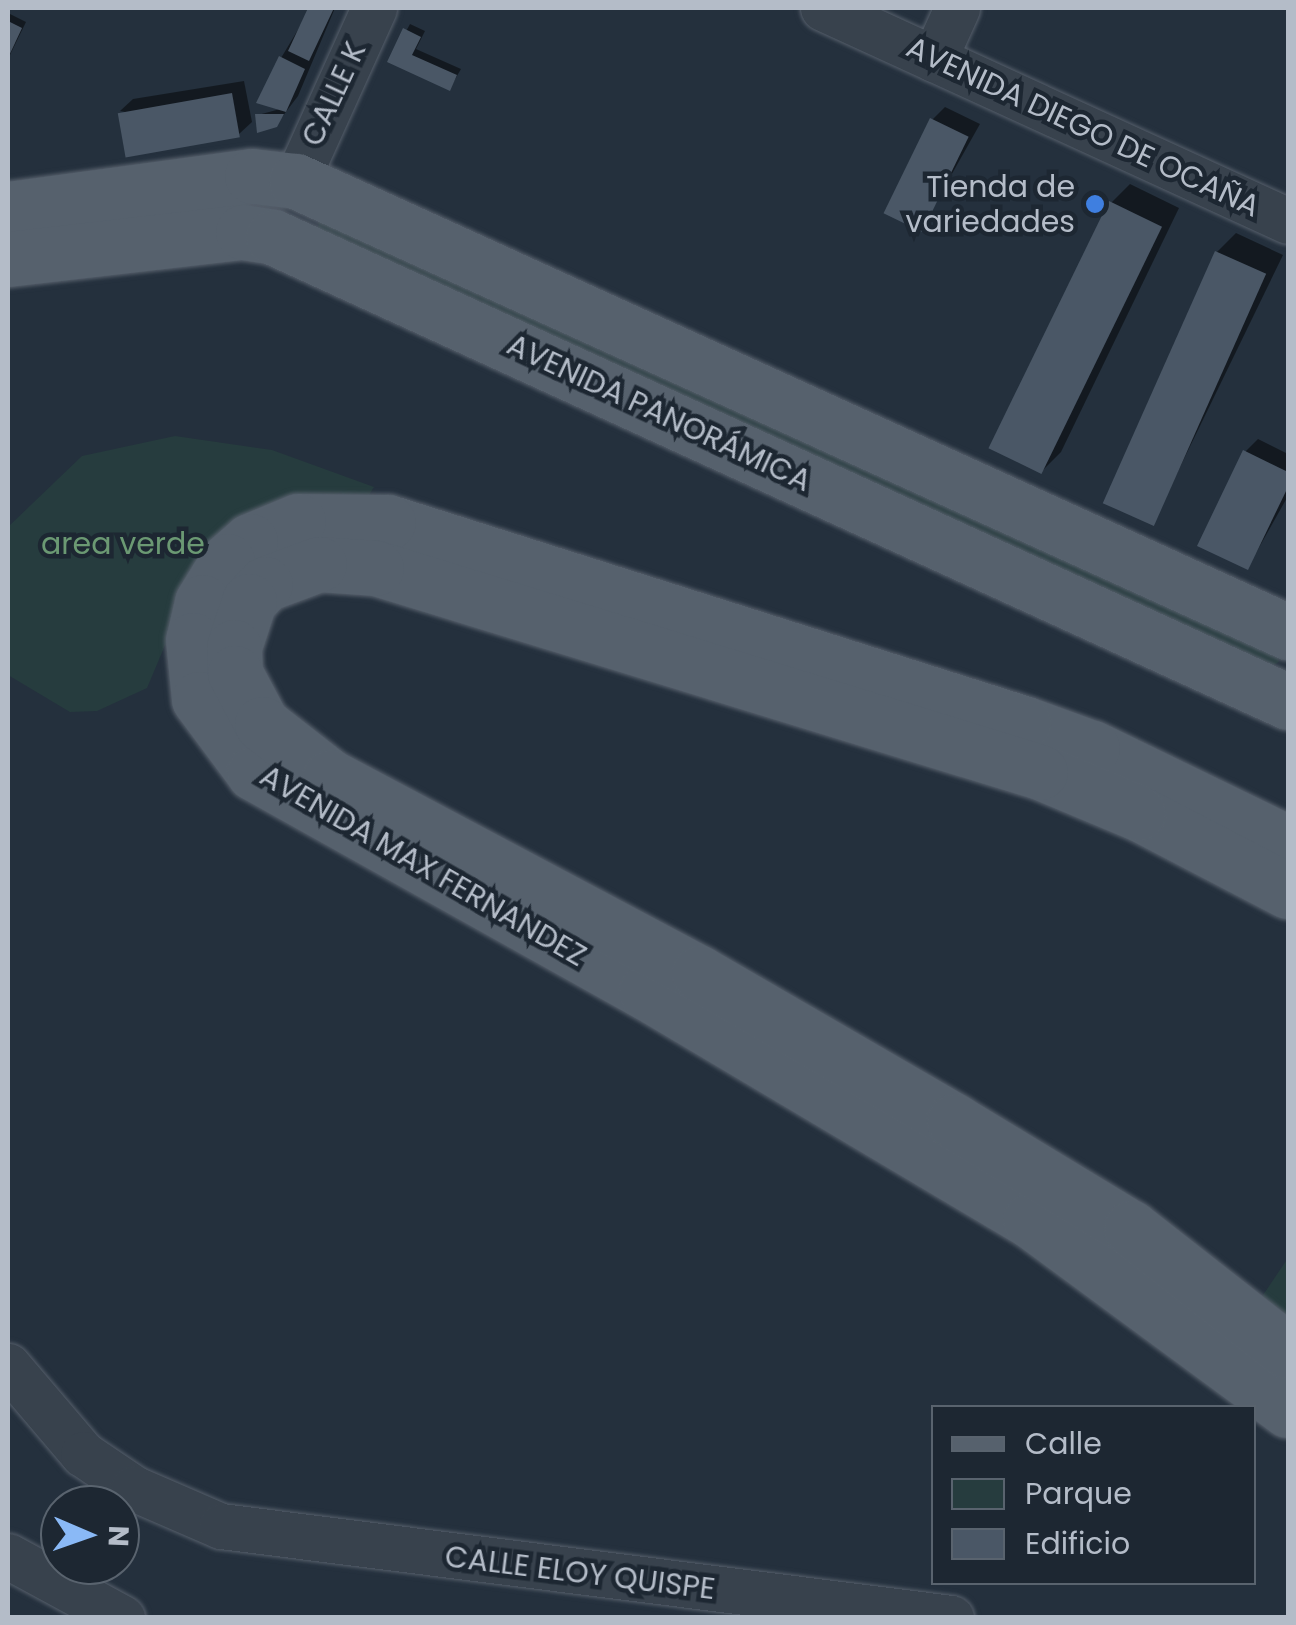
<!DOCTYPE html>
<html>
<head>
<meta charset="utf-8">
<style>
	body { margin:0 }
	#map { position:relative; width:1296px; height:1625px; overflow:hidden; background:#24303d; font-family:Poppins,sans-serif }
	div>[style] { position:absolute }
	.green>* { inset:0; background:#263c3e }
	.shadow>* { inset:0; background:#0007 }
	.building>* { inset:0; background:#4a5766; transform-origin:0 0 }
	.roads { filter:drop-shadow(0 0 2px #565f6b) drop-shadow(0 0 2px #565f6b) }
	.minor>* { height:45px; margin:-22.5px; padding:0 22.5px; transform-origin:22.5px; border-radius:22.5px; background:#38424d }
	.major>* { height:55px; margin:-27.5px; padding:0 27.5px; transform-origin:27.5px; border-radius:27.5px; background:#56616d }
	.dots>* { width:28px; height:28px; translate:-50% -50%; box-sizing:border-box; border:5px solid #1d2732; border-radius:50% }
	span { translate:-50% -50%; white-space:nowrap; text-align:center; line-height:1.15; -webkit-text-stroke:9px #1d2732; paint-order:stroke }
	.street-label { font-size:30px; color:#b4bcc8 }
	.poi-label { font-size:30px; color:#b4bcc8 }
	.right { translate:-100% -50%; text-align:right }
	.park-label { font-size:30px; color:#6b9973 }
	.frame { position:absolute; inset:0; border:10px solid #b4bcc8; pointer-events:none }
	.legend { position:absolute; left:931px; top:1405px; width:325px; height:180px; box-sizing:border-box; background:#1d2732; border:2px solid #59636e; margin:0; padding:12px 18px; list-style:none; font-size:30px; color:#b4bcc8 }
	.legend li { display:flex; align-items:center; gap:20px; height:50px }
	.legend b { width:50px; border:2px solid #59636e }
	.north { position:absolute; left:40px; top:1485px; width:100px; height:100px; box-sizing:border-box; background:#1d2732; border:2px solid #59636e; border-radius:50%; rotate:92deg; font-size:28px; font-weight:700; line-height:40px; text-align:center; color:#b4bcc8 }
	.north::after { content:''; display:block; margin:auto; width:35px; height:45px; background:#8ab9f6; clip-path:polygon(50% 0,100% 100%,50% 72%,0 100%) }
</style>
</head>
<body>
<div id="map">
	<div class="green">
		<i style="clip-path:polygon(319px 219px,1277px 656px,1279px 662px,1273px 665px,318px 229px)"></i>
		<i style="clip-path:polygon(175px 436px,272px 450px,374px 487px,355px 518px,174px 624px,147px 688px,97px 711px,70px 712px,8px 675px,8px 527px,82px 456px)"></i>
		<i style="clip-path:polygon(1288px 1258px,1288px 1318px,1261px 1298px)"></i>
	</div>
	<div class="shadow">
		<i style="clip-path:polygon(311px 8px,335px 8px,298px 96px,276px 125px,258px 115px,280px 109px,281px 58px)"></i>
		<i style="clip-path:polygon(8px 13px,26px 22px,8px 59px)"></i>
		<i style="clip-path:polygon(410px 24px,425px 31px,416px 49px,461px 69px,450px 88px,390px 61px)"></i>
		<i style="clip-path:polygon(244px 81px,252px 122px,239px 134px,120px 111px,133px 99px)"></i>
		<i style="clip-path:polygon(945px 107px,980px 124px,921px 229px,932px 120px)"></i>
		<i style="clip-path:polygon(1130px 184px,1179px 208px,1061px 452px,1042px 471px,1111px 203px)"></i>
		<i style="clip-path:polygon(1236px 233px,1283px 255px,1163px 502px,1144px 521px,1217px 252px)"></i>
		<i style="clip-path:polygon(1258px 439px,1288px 454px,1288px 496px,1248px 567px,1246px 451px)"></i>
	</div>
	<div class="building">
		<i style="clip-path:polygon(308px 8px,334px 8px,309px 61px,288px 51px)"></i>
		<i style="clip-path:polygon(8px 21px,22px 28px,8px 58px)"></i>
		<i style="clip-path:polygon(403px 28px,421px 37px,412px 55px,457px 75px,450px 91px,387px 62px)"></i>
		<i style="clip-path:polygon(279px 56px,305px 69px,286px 112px,256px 103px)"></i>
		<i style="left:232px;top:93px;width:45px;height:116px;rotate:80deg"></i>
		<i style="clip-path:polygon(255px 114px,284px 114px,277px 127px,257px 133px)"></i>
		<i style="left:930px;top:118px;width:43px;height:106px;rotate:26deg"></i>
		<i style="left:1109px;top:201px;width:59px;height:275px;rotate:26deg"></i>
		<i style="left:1215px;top:251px;width:56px;height:276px;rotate:24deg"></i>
		<i style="clip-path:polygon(1243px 450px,1288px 472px,1288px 487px,1248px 570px,1197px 546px)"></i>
	</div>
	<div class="roads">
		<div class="minor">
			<i style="left:823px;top:8px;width:511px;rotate:24.61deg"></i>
			<i style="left:934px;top:59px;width:56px;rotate:-65.7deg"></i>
			<i style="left:296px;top:181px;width:190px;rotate:-65.7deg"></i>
			<i style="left:8px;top:1366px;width:116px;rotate:49.6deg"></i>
			<i style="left:83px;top:1454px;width:60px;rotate:34.2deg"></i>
			<i style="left:133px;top:1488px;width:96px;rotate:23.4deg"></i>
			<i style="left:221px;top:1526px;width:736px;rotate:7.18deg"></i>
			<i style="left:8px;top:1556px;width:130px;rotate:28.5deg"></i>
		</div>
		<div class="major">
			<i style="left:8px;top:209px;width:246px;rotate:-7.7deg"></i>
			<i style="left:252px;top:176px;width:44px;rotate:6.5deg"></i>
			<i style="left:296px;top:181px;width:1090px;rotate:24.45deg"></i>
			<i style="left:8px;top:259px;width:237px;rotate:-6.6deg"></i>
			<i style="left:243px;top:232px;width:30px;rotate:9deg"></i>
			<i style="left:273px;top:237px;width:1116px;rotate:24.61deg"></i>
			<i style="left:1288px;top:843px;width:218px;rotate:-154.1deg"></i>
			<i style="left:1092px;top:748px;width:73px;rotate:-160.1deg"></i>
			<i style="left:1023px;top:723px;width:666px;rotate:-162.44deg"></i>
			<i style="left:388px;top:522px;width:90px;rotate:-179.4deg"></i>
			<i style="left:298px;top:521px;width:52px;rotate:157.4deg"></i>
			<i style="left:250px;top:541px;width:30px;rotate:139deg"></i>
			<i style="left:227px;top:561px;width:48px;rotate:121.4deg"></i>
			<i style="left:202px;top:602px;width:39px;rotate:103deg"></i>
			<i style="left:193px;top:640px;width:59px;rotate:84.2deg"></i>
			<i style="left:199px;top:699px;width:92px;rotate:53.4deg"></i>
			<i style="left:254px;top:773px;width:449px;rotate:29.2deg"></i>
			<i style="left:646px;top:992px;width:447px;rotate:30.7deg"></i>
			<i style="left:1030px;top:1220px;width:320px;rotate:36.4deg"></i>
			<i style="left:1288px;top:891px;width:169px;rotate:-152.5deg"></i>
			<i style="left:1138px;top:813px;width:106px;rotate:-157.3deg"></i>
			<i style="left:1040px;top:772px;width:695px;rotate:-162.92deg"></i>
			<i style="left:376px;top:568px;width:57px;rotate:-176deg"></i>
			<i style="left:319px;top:564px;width:58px;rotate:159.7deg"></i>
			<i style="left:265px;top:584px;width:23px;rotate:133deg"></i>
			<i style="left:249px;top:601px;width:48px;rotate:108.1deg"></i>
			<i style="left:234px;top:647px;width:26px;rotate:88deg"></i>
			<i style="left:235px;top:673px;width:58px;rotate:62.1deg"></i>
			<i style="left:262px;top:724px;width:86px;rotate:37.9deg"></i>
			<i style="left:330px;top:777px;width:418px;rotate:28deg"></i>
			<i style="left:699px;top:973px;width:295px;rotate:30.1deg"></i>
			<i style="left:954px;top:1121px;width:207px;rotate:31.2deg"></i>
			<i style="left:1131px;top:1228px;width:199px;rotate:38.1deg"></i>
		</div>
	</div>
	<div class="dots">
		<i style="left:1095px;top:204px;background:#3f7fe0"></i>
	</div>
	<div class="street-label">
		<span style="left:334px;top:94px;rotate:-65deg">CALLE K</span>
		<span style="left:1083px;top:127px;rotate:25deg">AVENIDA DIEGO DE OCAÑA</span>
		<span style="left:659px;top:413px;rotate:25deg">AVENIDA PANORÁMICA</span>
		<span style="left:423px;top:866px;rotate:30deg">AVENIDA MAX FERNANDEZ</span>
		<span style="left:580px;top:1573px;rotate:7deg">CALLE ELOY QUISPE</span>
	</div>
	<div class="poi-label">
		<span class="right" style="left:1075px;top:204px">Tienda de<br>variedades</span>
	</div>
	<div class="park-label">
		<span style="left:123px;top:544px">area verde</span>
	</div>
	<div class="frame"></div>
	<ul class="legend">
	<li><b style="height:12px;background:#56616d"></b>Calle</li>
	<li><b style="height:28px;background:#263c3e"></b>Parque</li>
	<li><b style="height:28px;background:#4a5766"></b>Edificio</li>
	</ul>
	<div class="north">N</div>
</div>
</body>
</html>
